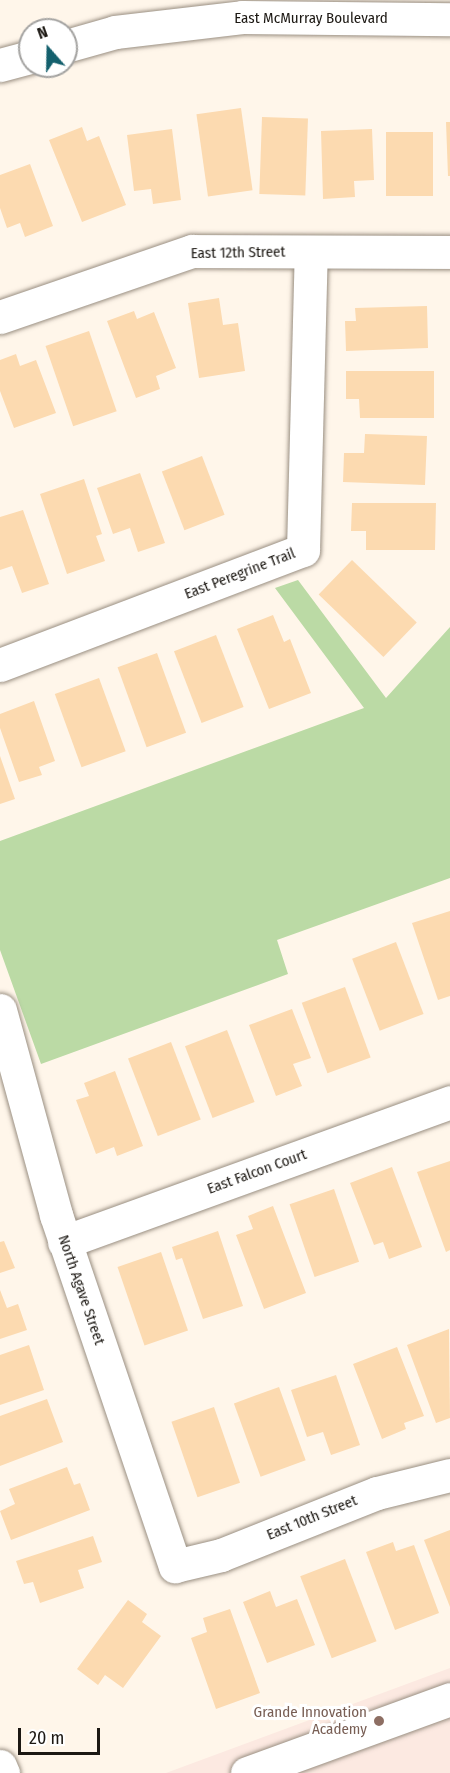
<!DOCTYPE html>
<html>
<head>
<meta charset="utf-8">
<style>
	body { margin:0 }
	#map { position:relative; width:450px; height:1773px; overflow:hidden; background:#fff6ea; font-family:"Fira Sans Condensed",sans-serif }
	div>[style] { position:absolute }
	.education>* { inset:0; background:#fce9e1 }
	.green>* { inset:0; background:#bbdaa5 }
	.building>* { inset:0; background:#fcdab0; transform-origin:0 0 }
	.roads { filter:drop-shadow(0 0 2px #9a8f82) drop-shadow(0 0 2px #9a8f82) }
	.minor>* { height:33px; margin:-16.5px; padding:0 16.5px; transform-origin:16.5px; border-radius:16.5px; background:#fff }
	.dots>* { width:16px; height:16px; translate:-50% -50%; box-sizing:border-box; border:3px solid #fff; border-radius:50% }
	span { translate:-50% -50%; white-space:nowrap; text-align:center; line-height:1.15; -webkit-text-stroke:6px #fff; paint-order:stroke }
	.street-label { font-size:15px; color:#1c1813 }
	.education-label { font-size:15px; color:#785e54 }
	.right { translate:-100% -50%; text-align:right }
	.north { position:absolute; left:18px; top:18px; width:60px; height:60px; box-sizing:border-box; background:#fff; border:2px solid #a4a3a1; border-radius:50%; rotate:340deg; font-size:16px; font-weight:700; line-height:24px; text-align:center; color:#1c1813 }
	.north::after { content:''; display:block; margin:auto; width:21px; height:27px; background:#14606d; clip-path:polygon(50% 0,100% 100%,50% 72%,0 100%) }
	.scale { position:absolute; left:18px; top:1728px; width:82px; height:27px; box-sizing:border-box; border:3px solid #1c1813; border-top:0; padding-left:8px; font-size:18px; line-height:21px; white-space:nowrap; color:#1c1813; -webkit-text-stroke:4px #fff; paint-order:stroke }
</style>
</head>
<body>
<div id="map">
	<div class="education">
		<i style="clip-path:polygon(450px 1668px,450px 1773px,166px 1773px)"></i>
	</div>
	<div class="green">
		<i style="clip-path:polygon(298px 580px,386px 698px,450px 627px,450px 878px,277px 940px,288px 974px,41px 1064px,0 950px,0 841px,364px 708px,275px 588px)"></i>
	</div>
	<div class="building">
		<i style="left:241px;top:108px;width:83px;height:45px;rotate:82deg"></i>
		<i style="left:262px;top:117px;width:46px;height:77px;rotate:2deg"></i>
		<i style="clip-path:polygon(446px 122px,450px 122px,450px 176px,448px 176px)"></i>
		<i style="clip-path:polygon(82px 127px,87px 141px,99px 136px,126px 205px,82px 222px,49px 140px)"></i>
		<i style="clip-path:polygon(172px 129px,181px 200px,153px 204px,151px 189px,134px 191px,127px 135px)"></i>
		<i style="clip-path:polygon(372px 129px,374px 180px,354px 181px,355px 197px,323px 199px,321px 131px)"></i>
		<i style="left:386px;top:132px;width:47px;height:64px"></i>
		<i style="clip-path:polygon(30px 164px,53px 226px,25px 237px,20px 223px,7px 228px,0 208px,0 175px)"></i>
		<i style="clip-path:polygon(219px 298px,223px 325px,238px 323px,245px 371px,199px 378px,188px 303px)"></i>
		<i style="clip-path:polygon(427px 306px,428px 348px,346px 351px,345px 321px,356px 321px,355px 308px)"></i>
		<i style="clip-path:polygon(134px 311px,137px 319px,154px 312px,176px 368px,156px 376px,160px 389px,136px 398px,107px 321px)"></i>
		<i style="left:89px;top:331px;width:85px;height:46px;rotate:71deg"></i>
		<i style="clip-path:polygon(16px 354px,20px 366px,36px 360px,56px 413px,14px 428px,0 391px,0 360px)"></i>
		<i style="clip-path:polygon(346px 371px,434px 371px,434px 418px,360px 418px,359px 399px,346px 399px)"></i>
		<i style="clip-path:polygon(365px 434px,427px 436px,425px 485px,343px 482px,344px 453px,364px 453px)"></i>
		<i style="left:202px;top:456px;width:63px;height:43px;rotate:69deg"></i>
		<i style="clip-path:polygon(140px 473px,165px 543px,138px 552px,130px 528px,113px 534px,97px 488px)"></i>
		<i style="clip-path:polygon(84px 479px,102px 534px,96px 536px,105px 561px,67px 574px,40px 494px)"></i>
		<i style="clip-path:polygon(352px 503px,436px 503px,435px 550px,366px 550px,366px 531px,351px 531px)"></i>
		<i style="clip-path:polygon(23px 510px,49px 584px,22px 593px,12px 566px,0 570px,0 517px)"></i>
		<i style="left:352px;top:560px;width:90px;height:48px;rotate:44deg"></i>
		<i style="clip-path:polygon(273px 615px,284px 642px,290px 639px,311px 693px,269px 709px,237px 629px)"></i>
		<i style="left:216px;top:635px;width:77px;height:45px;rotate:69deg"></i>
		<i style="left:157px;top:653px;width:85px;height:42px;rotate:70deg"></i>
		<i style="left:99px;top:678px;width:78px;height:47px;rotate:70deg"></i>
		<i style="clip-path:polygon(34px 701px,55px 761px,39px 767px,42px 775px,19px 782px,0 728px,0 714px)"></i>
		<i style="clip-path:polygon(0 756px,15px 799px,0 804px)"></i>
		<i style="clip-path:polygon(450px 911px,450px 996px,438px 1000px,412px 923px)"></i>
		<i style="left:396px;top:942px;width:77px;height:47px;rotate:69deg"></i>
		<i style="left:345px;top:987px;width:75px;height:46px;rotate:70deg"></i>
		<i style="clip-path:polygon(292px 1009px,311px 1058px,293px 1064px,302px 1086px,276px 1096px,249px 1025px)"></i>
		<i style="left:227px;top:1030px;width:77px;height:45px;rotate:69deg"></i>
		<i style="left:171px;top:1042px;width:83px;height:46px;rotate:69deg"></i>
		<i style="clip-path:polygon(115px 1071px,143px 1146px,117px 1156px,114px 1147px,96px 1154px,76px 1100px,89px 1096px,84px 1083px)"></i>
		<i style="clip-path:polygon(450px 1161px,450px 1250px,446px 1252px,417px 1172px)"></i>
		<i style="clip-path:polygon(392px 1167px,422px 1247px,389px 1259px,383px 1242px,374px 1245px,350px 1183px)"></i>
		<i style="left:334px;top:1189px;width:77px;height:47px;rotate:71deg"></i>
		<i style="clip-path:polygon(273px 1206px,306px 1293px,264px 1309px,236px 1235px,253px 1229px,248px 1216px)"></i>
		<i style="clip-path:polygon(218px 1231px,243px 1306px,203px 1319px,182px 1258px,176px 1260px,172px 1247px)"></i>
		<i style="clip-path:polygon(4px 1241px,15px 1268px,0 1273px,0 1242px)"></i>
		<i style="left:161px;top:1252px;width:83px;height:46px;rotate:71deg"></i>
		<i style="clip-path:polygon(0 1290px,7px 1308px,18px 1304px,27px 1330px,0 1339px)"></i>
		<i style="clip-path:polygon(449px 1329px,450px 1418px,436px 1423px,407px 1345px)"></i>
		<i style="clip-path:polygon(29px 1345px,44px 1390px,0 1405px,0 1355px)"></i>
		<i style="clip-path:polygon(397px 1347px,424px 1416px,404px 1423px,406px 1429px,382px 1439px,353px 1364px)"></i>
		<i style="clip-path:polygon(336px 1375px,360px 1445px,331px 1455px,323px 1432px,307px 1437px,291px 1390px)"></i>
		<i style="left:279px;top:1387px;width:78px;height:48px;rotate:70deg"></i>
		<i style="clip-path:polygon(47px 1399px,63px 1442px,0 1466px,0 1416px)"></i>
		<i style="left:214px;top:1407px;width:80px;height:45px;rotate:71deg"></i>
		<i style="clip-path:polygon(67px 1467px,74px 1485px,80px 1483px,90px 1510px,11px 1540px,0 1511px,15px 1504px,9px 1489px)"></i>
		<i style="clip-path:polygon(450px 1530px,450px 1607px,424px 1540px)"></i>
		<i style="clip-path:polygon(93px 1536px,102px 1562px,78px 1570px,84px 1588px,40px 1603px,33px 1582px,24px 1584px,16px 1561px)"></i>
		<i style="clip-path:polygon(393px 1542px,396px 1551px,414px 1545px,439px 1613px,395px 1630px,366px 1552px)"></i>
		<i style="left:345px;top:1559px;width:88px;height:48px;rotate:69deg"></i>
		<i style="clip-path:polygon(270px 1591px,276px 1607px,297px 1599px,315px 1645px,267px 1663px,243px 1602px)"></i>
		<i style="clip-path:polygon(128px 1600px,147px 1614px,142px 1622px,161px 1636px,123px 1688px,105px 1675px,98px 1685px,77px 1669px)"></i>
		<i style="clip-path:polygon(230px 1609px,260px 1693px,216px 1709px,191px 1638px,207px 1632px,203px 1618px)"></i>
	</div>
	<div class="roads">
		<div class="minor">
			<i style="left:66px;top:46px;width:51px;rotate:-15.9deg"></i>
			<i style="left:115px;top:32px;width:128px;rotate:-6.7deg"></i>
			<i style="left:242px;top:17px;width:208px;rotate:0.6deg"></i>
			<i style="left:0;top:65px;width:31px;rotate:-15deg"></i>
			<i style="left:0;top:317px;width:203px;rotate:-19deg"></i>
			<i style="left:192px;top:251px;width:258px;rotate:0.2deg"></i>
			<i style="left:0;top:665px;width:324px;rotate:-20.8deg"></i>
			<i style="left:303px;top:550px;width:298px;rotate:-88.5deg"></i>
			<i style="left:0;top:1010px;width:213px;rotate:74.7deg"></i>
			<i style="left:56px;top:1215px;width:371px;rotate:71.3deg"></i>
			<i style="left:175px;top:1566px;width:47px;rotate:-13.4deg"></i>
			<i style="left:221px;top:1555px;width:168px;rotate:-21.7deg"></i>
			<i style="left:377px;top:1493px;width:75px;rotate:-13.9deg"></i>
			<i style="left:64px;top:1242px;width:411px;rotate:-19.9deg"></i>
			<i style="left:0;top:1766px;width:8px;rotate:67deg"></i>
			<i style="left:247px;top:1773px;width:216px;rotate:-20deg"></i>
		</div>
	</div>
	<div class="dots">
		<i style="left:379px;top:1721px;background:#8d6e63"></i>
	</div>
	<div class="street-label">
		<span style="left:311px;top:19px">East McMurray Boulevard</span>
		<span style="left:238px;top:253px;rotate:-1deg">East 12th Street</span>
		<span style="left:240px;top:574px;rotate:-21deg">East Peregrine Trail</span>
		<span style="left:257px;top:1172px;rotate:-20deg">East Falcon Court</span>
		<span style="left:81px;top:1290px;rotate:71deg">North Agave Street</span>
		<span style="left:312px;top:1518px;rotate:-22deg">East 10th Street</span>
	</div>
	<div class="education-label">
		<span class="right" style="left:367px;top:1721px">Grande Innovation<br>Academy</span>
	</div>
	<div class="north">N</div>
	<div class="scale">20 m</div>
</div>
</body>
</html>
